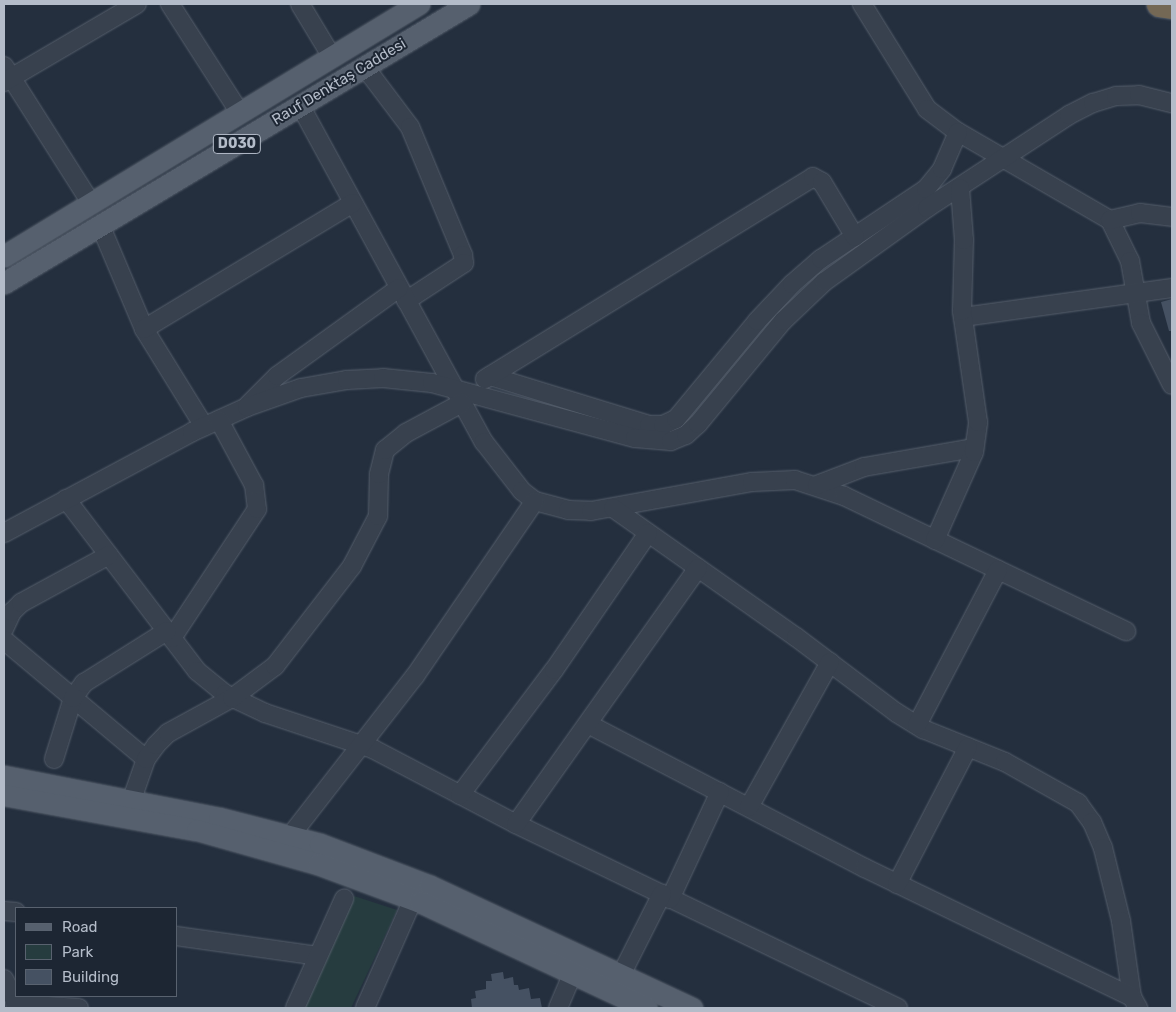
<!DOCTYPE html>
<html>
<head>
<meta charset="utf-8">
<style>
	body { margin:0 }
	#map { position:relative; width:1176px; height:1012px; overflow:hidden; background:#242f3e; font-family:Rubik,sans-serif }
	div>[style] { position:absolute }
	.green>* { inset:0; background:#263c3f }
	.building>* { inset:0; background:#455162 }
	.roads { filter:drop-shadow(0 0 1px #565f6c) drop-shadow(0 0 1px #565f6c) }
	.minor>* { height:18px; margin:-9px; padding:0 9px; transform-origin:9px; border-radius:9px; background:#38414e }
	.major>* { height:21px; margin:-10.5px; padding:0 10.5px; transform-origin:10.5px; border-radius:10.5px; background:#56606e }
	.highway>* { height:25px; margin:-12.5px; padding:0 12.5px; transform-origin:12.5px; border-radius:12.5px; background:#746855 }
	span { translate:-50% -50%; white-space:nowrap; text-align:center; line-height:1.15; -webkit-text-stroke:4px #1d2633; paint-order:stroke }
	.shield-label span { padding:1px 4px; background:#1d2633; border:1px solid; border-radius:4px; -webkit-text-stroke-width:0 }
	.shield-label { font-size:14px; color:#b4bcc9; font-weight:700 }
	.street-label { font-size:15px; color:#b4bcc9 }
	.frame { position:absolute; inset:0; border:5px solid #b4bcc9; pointer-events:none }
	.legend { position:absolute; left:15px; top:907px; width:162px; height:90px; box-sizing:border-box; background:#1d2633; border:1px solid #59626f; margin:0; padding:6px 9px; list-style:none; font-size:15px; color:#b4bcc9 }
	.legend li { display:flex; align-items:center; gap:10px; height:25px }
	.legend b { width:25px; border:1px solid #59626f }
</style>
</head>
<body>
<div id="map">
	<div class="green">
		<i style="clip-path:polygon(354px 896px,397px 910px,351px 1008px,304px 1008px)"></i>
	</div>
	<div class="building">
		<i style="clip-path:polygon(1172px 299px,1172px 331px,1169px 331px,1161px 302px)"></i>
		<i style="clip-path:polygon(503px 972px,504px 979px,513px 977px,514px 985px,518px 985px,519px 990px,529px 988px,531px 999px,540px 998px,542px 1008px,472px 1008px,471px 999px,476px 998px,475px 991px,486px 989px,486px 981px,492px 981px,491px 974px)"></i>
	</div>
	<div class="roads">
		<div class="minor">
			<i style="left:170px;top:4px;width:130px;rotate:57.3deg"></i>
			<i style="left:300px;top:4px;width:62px;rotate:58.9deg"></i>
			<i style="left:862px;top:4px;width:123px;rotate:58.2deg"></i>
			<i style="left:927px;top:109px;width:39px;rotate:37deg"></i>
			<i style="left:958px;top:132px;width:176px;rotate:30.1deg"></i>
			<i style="left:1110px;top:220px;width:46px;rotate:64deg"></i>
			<i style="left:1130px;top:261px;width:63px;rotate:79.9deg"></i>
			<i style="left:1141px;top:323px;width:69px;rotate:63.4deg"></i>
			<i style="left:4px;top:66px;width:162px;rotate:57.6deg"></i>
			<i style="left:364px;top:66px;width:76px;rotate:53deg"></i>
			<i style="left:410px;top:127px;width:139px;rotate:67.5deg"></i>
			<i style="left:463px;top:255px;width:8px;rotate:83deg"></i>
			<i style="left:464px;top:263px;width:69px;rotate:146.8deg"></i>
			<i style="left:4px;top:82px;width:154px;rotate:-30.4deg"></i>
			<i style="left:300px;top:105px;width:384px;rotate:61.4deg"></i>
			<i style="left:484px;top:442px;width:62px;rotate:52.2deg"></i>
			<i style="left:522px;top:491px;width:16px;rotate:38deg"></i>
			<i style="left:535px;top:501px;width:34px;rotate:15deg"></i>
			<i style="left:568px;top:510px;width:23px;rotate:2deg"></i>
			<i style="left:591px;top:511px;width:164px;rotate:-10.2deg"></i>
			<i style="left:752px;top:482px;width:43px;rotate:-2.7deg"></i>
			<i style="left:795px;top:480px;width:52px;rotate:18.1deg"></i>
			<i style="left:844px;top:496px;width:313px;rotate:25.6deg"></i>
			<i style="left:1110px;top:220px;width:31px;rotate:-13deg"></i>
			<i style="left:1140px;top:213px;width:32px;rotate:7deg"></i>
			<i style="left:101px;top:227px;width:111px;rotate:67.1deg"></i>
			<i style="left:144px;top:329px;width:114px;rotate:58.3deg"></i>
			<i style="left:963px;top:317px;width:211px;rotate:-7.9deg"></i>
			<i style="left:144px;top:329px;width:244px;rotate:-31.1deg"></i>
			<i style="left:490px;top:376px;width:166px;rotate:17.1deg"></i>
			<i style="left:649px;top:425px;width:14px"></i>
			<i style="left:663px;top:425px;width:14px;rotate:-25deg"></i>
			<i style="left:676px;top:419px;width:127px;rotate:-50.4deg"></i>
			<i style="left:757px;top:321px;width:51px;rotate:-46.6deg"></i>
			<i style="left:792px;top:284px;width:38px;rotate:-41deg"></i>
			<i style="left:821px;top:259px;width:126px;rotate:-33.7deg"></i>
			<i style="left:926px;top:189px;width:26px;rotate:-51deg"></i>
			<i style="left:942px;top:169px;width:40px;rotate:-66.6deg"></i>
			<i style="left:485px;top:379px;width:385px;rotate:-31.6deg"></i>
			<i style="left:813px;top:177px;width:10px;rotate:29deg"></i>
			<i style="left:822px;top:182px;width:64px;rotate:59deg"></i>
			<i style="left:248px;top:405px;width:41px;rotate:-45deg"></i>
			<i style="left:277px;top:376px;width:150px;rotate:-35.8deg"></i>
			<i style="left:817px;top:485px;width:50px;rotate:-21deg"></i>
			<i style="left:864px;top:467px;width:112px;rotate:-9.8deg"></i>
			<i style="left:66px;top:499px;width:216px;rotate:52.7deg"></i>
			<i style="left:197px;top:671px;width:36px;rotate:39deg"></i>
			<i style="left:225px;top:694px;width:44px;rotate:25.4deg"></i>
			<i style="left:265px;top:713px;width:114px;rotate:18.4deg"></i>
			<i style="left:373px;top:749px;width:161px;rotate:27.7deg"></i>
			<i style="left:516px;top:824px;width:424px;rotate:25.7deg"></i>
			<i style="left:613px;top:508px;width:224px;rotate:35.2deg"></i>
			<i style="left:796px;top:637px;width:126px;rotate:37deg"></i>
			<i style="left:897px;top:713px;width:31px;rotate:32deg"></i>
			<i style="left:923px;top:729px;width:88px;rotate:21.9deg"></i>
			<i style="left:1005px;top:762px;width:84px;rotate:29.3deg"></i>
			<i style="left:1078px;top:803px;width:24px;rotate:54deg"></i>
			<i style="left:1092px;top:822px;width:28px;rotate:67deg"></i>
			<i style="left:1103px;top:848px;width:75px;rotate:76.1deg"></i>
			<i style="left:1121px;top:921px;width:77px;rotate:81.8deg"></i>
			<i style="left:1132px;top:997px;width:13px;rotate:61deg"></i>
			<i style="left:4px;top:533px;width:213px;rotate:-28.2deg"></i>
			<i style="left:192px;top:432px;width:60px;rotate:-24.4deg"></i>
			<i style="left:247px;top:407px;width:57px;rotate:-19.4deg"></i>
			<i style="left:301px;top:388px;width:47px;rotate:-9.9deg"></i>
			<i style="left:347px;top:380px;width:36px;rotate:-3deg"></i>
			<i style="left:383px;top:378px;width:49px;rotate:5.8deg"></i>
			<i style="left:432px;top:383px;width:210px;rotate:15.2deg"></i>
			<i style="left:635px;top:438px;width:36px;rotate:5deg"></i>
			<i style="left:671px;top:441px;width:16px;rotate:-22deg"></i>
			<i style="left:686px;top:435px;width:16px;rotate:-43deg"></i>
			<i style="left:698px;top:424px;width:134px;rotate:-50.5deg"></i>
			<i style="left:783px;top:321px;width:57px;rotate:-43.6deg"></i>
			<i style="left:824px;top:282px;width:127px;rotate:-35.7deg"></i>
			<i style="left:927px;top:208px;width:170px;rotate:-33.2deg"></i>
			<i style="left:1069px;top:115px;width:27px;rotate:-27deg"></i>
			<i style="left:1093px;top:103px;width:24px;rotate:-17deg"></i>
			<i style="left:1116px;top:96px;width:23px;rotate:-2deg"></i>
			<i style="left:1139px;top:95px;width:34px;rotate:14deg"></i>
			<i style="left:935px;top:540px;width:96px;rotate:-66.1deg"></i>
			<i style="left:974px;top:452px;width:30px;rotate:-82deg"></i>
			<i style="left:978px;top:422px;width:112px;rotate:-98.2deg"></i>
			<i style="left:962px;top:311px;width:71px;rotate:-88.4deg"></i>
			<i style="left:964px;top:240px;width:52px;rotate:-94.4deg"></i>
			<i style="left:4px;top:629px;width:19px;rotate:-65deg"></i>
			<i style="left:12px;top:612px;width:13px;rotate:-45deg"></i>
			<i style="left:21px;top:603px;width:100px;rotate:-28.6deg"></i>
			<i style="left:172px;top:638px;width:154px;rotate:-56.6deg"></i>
			<i style="left:257px;top:509px;width:24px;rotate:-97deg"></i>
			<i style="left:254px;top:485px;width:74px;rotate:-118.3deg"></i>
			<i style="left:4px;top:640px;width:185px;rotate:40deg"></i>
			<i style="left:588px;top:724px;width:312px;rotate:27.5deg"></i>
			<i style="left:865px;top:868px;width:297px;rotate:25.8deg"></i>
			<i style="left:917px;top:725px;width:175px;rotate:-62.4deg"></i>
			<i style="left:54px;top:759px;width:64px;rotate:-72.7deg"></i>
			<i style="left:73px;top:698px;width:19px;rotate:-54deg"></i>
			<i style="left:84px;top:683px;width:98px;rotate:-32.1deg"></i>
			<i style="left:460px;top:795px;width:156px;rotate:-53.1deg"></i>
			<i style="left:554px;top:670px;width:166px;rotate:-55.5deg"></i>
			<i style="left:132px;top:799px;width:42px;rotate:-70.7deg"></i>
			<i style="left:146px;top:759px;width:17px;rotate:-54deg"></i>
			<i style="left:156px;top:745px;width:17px;rotate:-45deg"></i>
			<i style="left:168px;top:733px;width:73px;rotate:-28.7deg"></i>
			<i style="left:232px;top:698px;width:54px;rotate:-36.7deg"></i>
			<i style="left:275px;top:666px;width:126px;rotate:-52.4deg"></i>
			<i style="left:352px;top:566px;width:56px;rotate:-62.5deg"></i>
			<i style="left:378px;top:516px;width:42px;rotate:-88.6deg"></i>
			<i style="left:379px;top:474px;width:25px;rotate:-76deg"></i>
			<i style="left:385px;top:450px;width:27px;rotate:-39deg"></i>
			<i style="left:406px;top:433px;width:64px;rotate:-28.2deg"></i>
			<i style="left:749px;top:807px;width:166px;rotate:-60.8deg"></i>
			<i style="left:516px;top:824px;width:314px;rotate:-54.6deg"></i>
			<i style="left:291px;top:835px;width:202px;rotate:-52.1deg"></i>
			<i style="left:415px;top:676px;width:212px;rotate:-55.6deg"></i>
			<i style="left:897px;top:884px;width:154px;rotate:-62.6deg"></i>
			<i style="left:670px;top:899px;width:118px;rotate:-65deg"></i>
			<i style="left:4px;top:911px;width:12px;rotate:5deg"></i>
			<i style="left:176px;top:936px;width:143px;rotate:8deg"></i>
			<i style="left:621px;top:975px;width:91px;rotate:-63.2deg"></i>
			<i style="left:4px;top:979px;width:33px;rotate:63deg"></i>
			<i style="left:15px;top:1004px;width:64px;rotate:3.6deg"></i>
			<i style="left:295px;top:1008px;width:120px;rotate:-65.8deg"></i>
			<i style="left:365px;top:1008px;width:119px;rotate:-66.2deg"></i>
			<i style="left:558px;top:1008px;width:38px;rotate:-67deg"></i>
		</div>
		<div class="major">
			<i style="left:4px;top:256px;width:486px;rotate:-31.3deg"></i>
			<i style="left:4px;top:283px;width:542px;rotate:-30.96deg"></i>
			<i style="left:4px;top:776px;width:219px;rotate:11.1deg"></i>
			<i style="left:219px;top:818px;width:104px;rotate:14.4deg"></i>
			<i style="left:320px;top:844px;width:118px;rotate:20.9deg"></i>
			<i style="left:430px;top:886px;width:289px;rotate:25deg"></i>
			<i style="left:4px;top:795px;width:196px;rotate:10.3deg"></i>
			<i style="left:197px;top:830px;width:126px;rotate:15.7deg"></i>
			<i style="left:318px;top:864px;width:109px;rotate:20.4deg"></i>
			<i style="left:420px;top:902px;width:250px;rotate:25.1deg"></i>
		</div>
		<div class="highway">
			<i style="left:1159px;top:4px;width:13px;rotate:9deg"></i>
		</div>
	</div>
	<div class="shield-label">
		<span style="left:237px;top:144px">D030</span>
	</div>
	<div class="street-label">
		<span style="left:339px;top:82px;rotate:-31deg">Rauf Denktaş Caddesi</span>
	</div>
	<div class="frame"></div>
	<ul class="legend">
	<li><b style="height:6px;background:#56606e"></b>Road</li>
	<li><b style="height:14px;background:#263c3f"></b>Park</li>
	<li><b style="height:14px;background:#455162"></b>Building</li>
	</ul>
</div>
</body>
</html>
